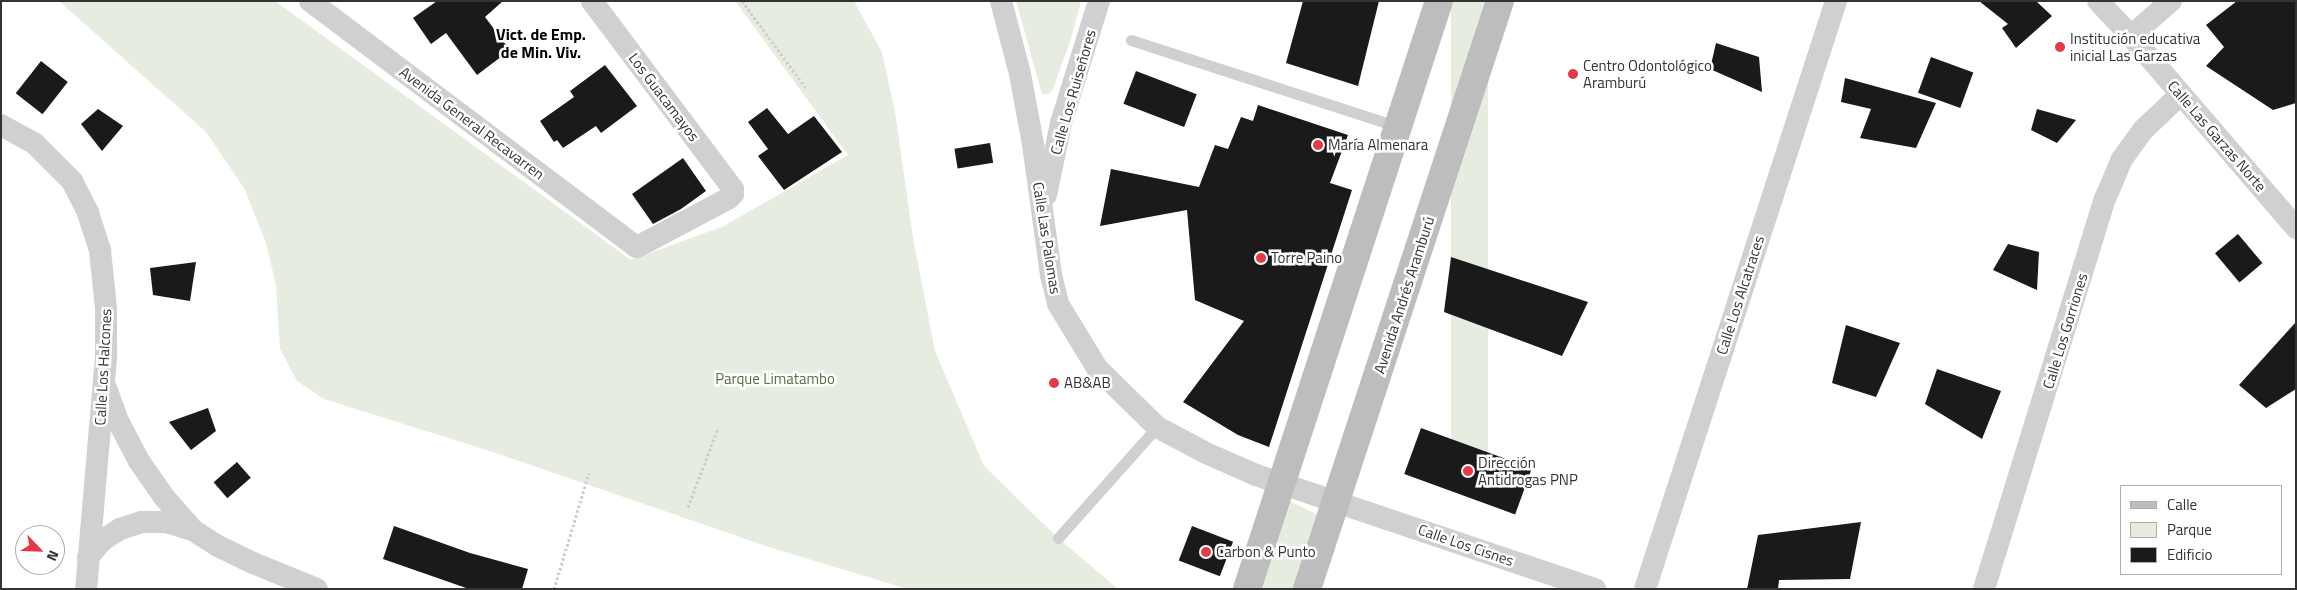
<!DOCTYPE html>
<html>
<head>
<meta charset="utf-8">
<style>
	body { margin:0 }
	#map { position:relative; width:2297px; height:590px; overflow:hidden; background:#fff; font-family:"Titillium Web",sans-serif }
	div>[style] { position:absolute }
	.green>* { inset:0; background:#e6ecdf; transform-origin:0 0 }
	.building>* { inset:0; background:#1a1a1a; transform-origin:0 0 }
	.path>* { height:3px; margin-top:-1.5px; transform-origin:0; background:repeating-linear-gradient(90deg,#cdcdcd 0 2.5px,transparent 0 5px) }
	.lane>* { height:11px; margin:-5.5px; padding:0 5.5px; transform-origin:5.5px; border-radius:5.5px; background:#d0d0d0 }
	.street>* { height:22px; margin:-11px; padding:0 11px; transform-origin:11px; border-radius:11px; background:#d0d0d0 }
	.secondary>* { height:28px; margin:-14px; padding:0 14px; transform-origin:14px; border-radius:14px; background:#bdbdbd }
	.dots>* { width:14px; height:14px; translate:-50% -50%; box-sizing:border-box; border:2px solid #fff; border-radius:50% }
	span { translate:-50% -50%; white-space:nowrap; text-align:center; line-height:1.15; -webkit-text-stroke:5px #fff; paint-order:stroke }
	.poi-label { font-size:15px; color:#333 }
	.left { translate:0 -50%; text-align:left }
	.street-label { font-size:15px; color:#333 }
	.park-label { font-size:15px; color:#56703f }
	.neighbourhood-label { font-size:16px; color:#000; font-weight:700 }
	.frame { position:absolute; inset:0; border:2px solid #333; pointer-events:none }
	.legend { position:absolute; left:2120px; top:485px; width:162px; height:90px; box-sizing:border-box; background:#fff; border:1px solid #adadad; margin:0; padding:6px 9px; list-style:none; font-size:15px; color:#333 }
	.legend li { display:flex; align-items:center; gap:10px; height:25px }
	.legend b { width:25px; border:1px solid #adadad }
	.north { position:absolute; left:15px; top:525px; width:50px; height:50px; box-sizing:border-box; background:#fff; border:1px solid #adadad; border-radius:50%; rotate:114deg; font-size:14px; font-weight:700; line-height:20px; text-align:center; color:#333 }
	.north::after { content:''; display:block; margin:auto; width:18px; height:22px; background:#e63946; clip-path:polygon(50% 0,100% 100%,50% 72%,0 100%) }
</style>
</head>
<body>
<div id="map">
	<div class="green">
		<i style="clip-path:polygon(59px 1px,275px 1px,631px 260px,724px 226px,848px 155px,735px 1px,854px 1px,882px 52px,895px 112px,913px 238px,935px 351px,984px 466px,1058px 538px,1118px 589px,908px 589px,772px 548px,493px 452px,324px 399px,297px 381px,280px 349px,276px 285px,266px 243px,244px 188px,206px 132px)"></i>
		<i style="clip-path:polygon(1016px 1px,1081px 1px,1071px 39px,1052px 91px,1047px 94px,1042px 94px)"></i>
		<i style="left:1451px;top:1px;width:37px;height:487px"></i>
		<i style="clip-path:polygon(1287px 500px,1320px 516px,1297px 589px,1259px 589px)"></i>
	</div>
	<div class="building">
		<i style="clip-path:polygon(437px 1px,503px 1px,485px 17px,510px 50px,477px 75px,446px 33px,431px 44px,413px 18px)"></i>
		<i style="clip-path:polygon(1303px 1px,1379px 1px,1358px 86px,1286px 63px)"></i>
		<i style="clip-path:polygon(1979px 1px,2036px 1px,2052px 16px,2016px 48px,2002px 28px,2008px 24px)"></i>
		<i style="clip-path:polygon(2237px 1px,2296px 1px,2296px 103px,2273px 110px,2206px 66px,2224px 47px,2206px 25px)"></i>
		<i style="clip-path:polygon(1716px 43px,1759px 57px,1762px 92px,1710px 69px)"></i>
		<i style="left:1931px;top:57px;width:45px;height:38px;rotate:20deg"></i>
		<i style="left:41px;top:61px;width:34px;height:41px;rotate:38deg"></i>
		<i style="clip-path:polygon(605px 65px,637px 106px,601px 133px,596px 126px,563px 148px,557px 140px,554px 142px,540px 121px,574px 97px,570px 91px)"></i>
		<i style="left:1136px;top:71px;width:65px;height:35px;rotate:21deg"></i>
		<i style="clip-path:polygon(1845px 78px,1936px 103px,1916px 148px,1860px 138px,1871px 109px,1841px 102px)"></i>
		<i style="clip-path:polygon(1258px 105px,1348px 135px,1330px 183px,1352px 190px,1269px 447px,1238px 435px,1183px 402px,1244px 321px,1195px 300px,1187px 210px,1100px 226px,1111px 169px,1199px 187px,1215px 145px,1228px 149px,1241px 117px,1253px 121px)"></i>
		<i style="clip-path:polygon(767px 108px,788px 134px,814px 116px,842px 152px,784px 190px,758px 156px,768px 149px,748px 122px)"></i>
		<i style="clip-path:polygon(98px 109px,123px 126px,102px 151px,81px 124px)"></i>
		<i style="clip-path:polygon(2037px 109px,2076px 120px,2057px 143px,2031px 130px)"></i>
		<i style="left:990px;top:143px;width:20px;height:36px;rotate:81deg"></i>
		<i style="clip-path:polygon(683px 158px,706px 191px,681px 209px,653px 224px,632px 194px)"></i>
		<i style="left:2238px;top:234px;width:38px;height:30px;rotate:50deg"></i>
		<i style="clip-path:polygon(2008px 244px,2039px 252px,2037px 290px,1993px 270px)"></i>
		<i style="clip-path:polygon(1451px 257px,1588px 302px,1562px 356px,1444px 312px)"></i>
		<i style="clip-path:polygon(196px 262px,190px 301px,153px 295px,150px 268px)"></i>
		<i style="clip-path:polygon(2296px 322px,2296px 389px,2266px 408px,2239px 385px)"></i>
		<i style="clip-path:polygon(1846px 325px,1900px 343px,1876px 397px,1832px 383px)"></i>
		<i style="clip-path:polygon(1937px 369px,2001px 391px,1982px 439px,1925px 404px)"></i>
		<i style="clip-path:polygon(208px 408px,216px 431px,191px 450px,169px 422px)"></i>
		<i style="left:1421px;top:428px;width:118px;height:49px;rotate:20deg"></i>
		<i style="left:237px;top:462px;width:21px;height:31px;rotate:49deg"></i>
		<i style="clip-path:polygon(1861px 522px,1850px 579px,1779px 580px,1778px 589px,1747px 589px,1758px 535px)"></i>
		<i style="clip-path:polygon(394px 526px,470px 553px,528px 569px,522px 589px,469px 589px,383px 559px)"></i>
		<i style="left:1192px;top:526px;width:44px;height:37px;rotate:21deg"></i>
	</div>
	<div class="path">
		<i style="left:742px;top:1px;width:107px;rotate:53.8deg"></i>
		<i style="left:688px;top:507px;width:85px;rotate:-69.2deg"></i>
		<i style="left:554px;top:589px;width:121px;rotate:-73.2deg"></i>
	</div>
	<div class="lane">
		<i style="left:1131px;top:40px;width:281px;rotate:18deg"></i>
		<i style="left:1058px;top:538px;width:149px;rotate:-48.3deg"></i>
	</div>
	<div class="street">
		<i style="left:310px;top:1px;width:409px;rotate:37deg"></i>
		<i style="left:637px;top:247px;width:104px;rotate:-28deg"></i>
		<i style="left:729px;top:198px;width:6px;rotate:-45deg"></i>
		<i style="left:733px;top:194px;width:5px;rotate:-90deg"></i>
		<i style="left:733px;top:189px;width:235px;rotate:-126.9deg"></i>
		<i style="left:1001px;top:1px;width:75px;rotate:75.4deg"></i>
		<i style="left:1020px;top:74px;width:71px;rotate:79.5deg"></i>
		<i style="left:1033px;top:144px;width:132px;rotate:82.2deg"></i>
		<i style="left:1051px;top:275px;width:30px;rotate:76deg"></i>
		<i style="left:1058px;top:304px;width:75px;rotate:58.6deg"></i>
		<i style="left:1097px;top:368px;width:84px;rotate:44.5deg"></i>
		<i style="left:1157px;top:427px;width:55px;rotate:28deg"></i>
		<i style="left:1206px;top:453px;width:55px;rotate:23.7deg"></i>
		<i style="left:1256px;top:475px;width:358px;rotate:18.6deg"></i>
		<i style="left:2098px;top:1px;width:48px;rotate:46.7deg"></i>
		<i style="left:2131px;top:36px;width:253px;rotate:49.3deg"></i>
		<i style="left:2131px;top:36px;width:53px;rotate:-41.2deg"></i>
		<i style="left:1px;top:125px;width:39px;rotate:29deg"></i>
		<i style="left:35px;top:144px;width:52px;rotate:45deg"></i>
		<i style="left:72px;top:181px;width:36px;rotate:63deg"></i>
		<i style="left:88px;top:213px;width:40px;rotate:72deg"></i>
		<i style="left:100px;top:251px;width:57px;rotate:84deg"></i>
		<i style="left:106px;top:308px;width:49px;rotate:90deg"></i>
		<i style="left:106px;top:357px;width:233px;rotate:94.9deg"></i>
		<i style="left:1046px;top:195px;width:74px;rotate:-78.2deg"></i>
		<i style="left:1061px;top:123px;width:128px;rotate:-72.7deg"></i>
		<i style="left:106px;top:388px;width:37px;rotate:70deg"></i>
		<i style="left:119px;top:423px;width:43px;rotate:62.2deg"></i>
		<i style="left:139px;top:461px;width:44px;rotate:55.2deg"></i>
		<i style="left:164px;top:497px;width:44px;rotate:48.7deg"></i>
		<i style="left:88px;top:557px;width:23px;rotate:-49deg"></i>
		<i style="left:103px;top:540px;width:20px;rotate:-33deg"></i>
		<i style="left:120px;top:529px;width:22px;rotate:-18deg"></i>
		<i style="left:141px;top:522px;width:25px"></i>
		<i style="left:166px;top:522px;width:28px;rotate:17deg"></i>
		<i style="left:193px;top:530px;width:30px;rotate:33deg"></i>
		<i style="left:218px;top:546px;width:39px;rotate:26deg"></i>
		<i style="left:253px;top:563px;width:69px;rotate:22.1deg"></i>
		<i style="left:1645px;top:589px;width:618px;rotate:-72deg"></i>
		<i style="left:1984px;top:589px;width:408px;rotate:-72.8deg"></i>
		<i style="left:2105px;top:199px;width:43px;rotate:-67deg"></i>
		<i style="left:2122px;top:159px;width:36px;rotate:-54deg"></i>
		<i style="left:2143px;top:130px;width:52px;rotate:-43.5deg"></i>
	</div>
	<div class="secondary">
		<i style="left:1247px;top:589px;width:619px;rotate:-71.92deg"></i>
		<i style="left:1307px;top:589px;width:619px;rotate:-71.83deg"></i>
	</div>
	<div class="dots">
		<i style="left:2060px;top:47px;background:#e63946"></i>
		<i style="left:1573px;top:74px;background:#e63946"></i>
		<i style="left:1318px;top:145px;background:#e63946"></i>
		<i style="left:1261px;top:258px;background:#e63946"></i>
		<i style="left:1054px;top:383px;background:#e63946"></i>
		<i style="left:1468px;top:471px;background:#e63946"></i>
		<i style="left:1206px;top:552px;background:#e63946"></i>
	</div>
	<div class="poi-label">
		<span class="left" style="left:2070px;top:47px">Institución educativa<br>inicial Las Garzas</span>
		<span class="left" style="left:1583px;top:74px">Centro Odontológico<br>Aramburú</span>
		<span class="left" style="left:1328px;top:145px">María Almenara</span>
		<span class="left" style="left:1271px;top:258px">Torre Paino</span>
		<span class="left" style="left:1064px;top:383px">AB&amp;AB</span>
		<span class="left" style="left:1478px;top:471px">Dirección<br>Antidrogas PNP</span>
		<span class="left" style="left:1216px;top:552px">Carbon &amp; Punto</span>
	</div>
	<div class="street-label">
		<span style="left:1073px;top:92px;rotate:-74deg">Calle Los Ruiseñores</span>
		<span style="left:664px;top:97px;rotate:53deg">Los Guacamayos</span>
		<span style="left:472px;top:123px;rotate:37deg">Avenida General Recavarren</span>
		<span style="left:2217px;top:136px;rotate:49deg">Calle Las Garzas Norte</span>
		<span style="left:1047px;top:238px;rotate:81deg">Calle Las Palomas</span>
		<span style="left:1404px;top:295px;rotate:-72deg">Avenida Andrés Aramburú</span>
		<span style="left:1740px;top:295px;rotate:-72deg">Calle Los Alcatraces</span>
		<span style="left:2065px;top:331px;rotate:-73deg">Calle Los Gorriones</span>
		<span style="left:103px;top:367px;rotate:-87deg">Calle Los Halcones</span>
		<span style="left:1466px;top:545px;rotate:19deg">Calle Los Cisnes</span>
	</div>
	<div class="park-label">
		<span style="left:775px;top:379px">Parque Limatambo</span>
	</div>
	<div class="neighbourhood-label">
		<span style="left:541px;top:43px">Vict. de Emp.<br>de Min. Viv.</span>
	</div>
	<div class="frame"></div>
	<ul class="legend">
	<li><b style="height:6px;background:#bdbdbd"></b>Calle</li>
	<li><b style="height:14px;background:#e6ecdf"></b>Parque</li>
	<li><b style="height:14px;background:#1a1a1a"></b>Edificio</li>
	</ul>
	<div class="north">N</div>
</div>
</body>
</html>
